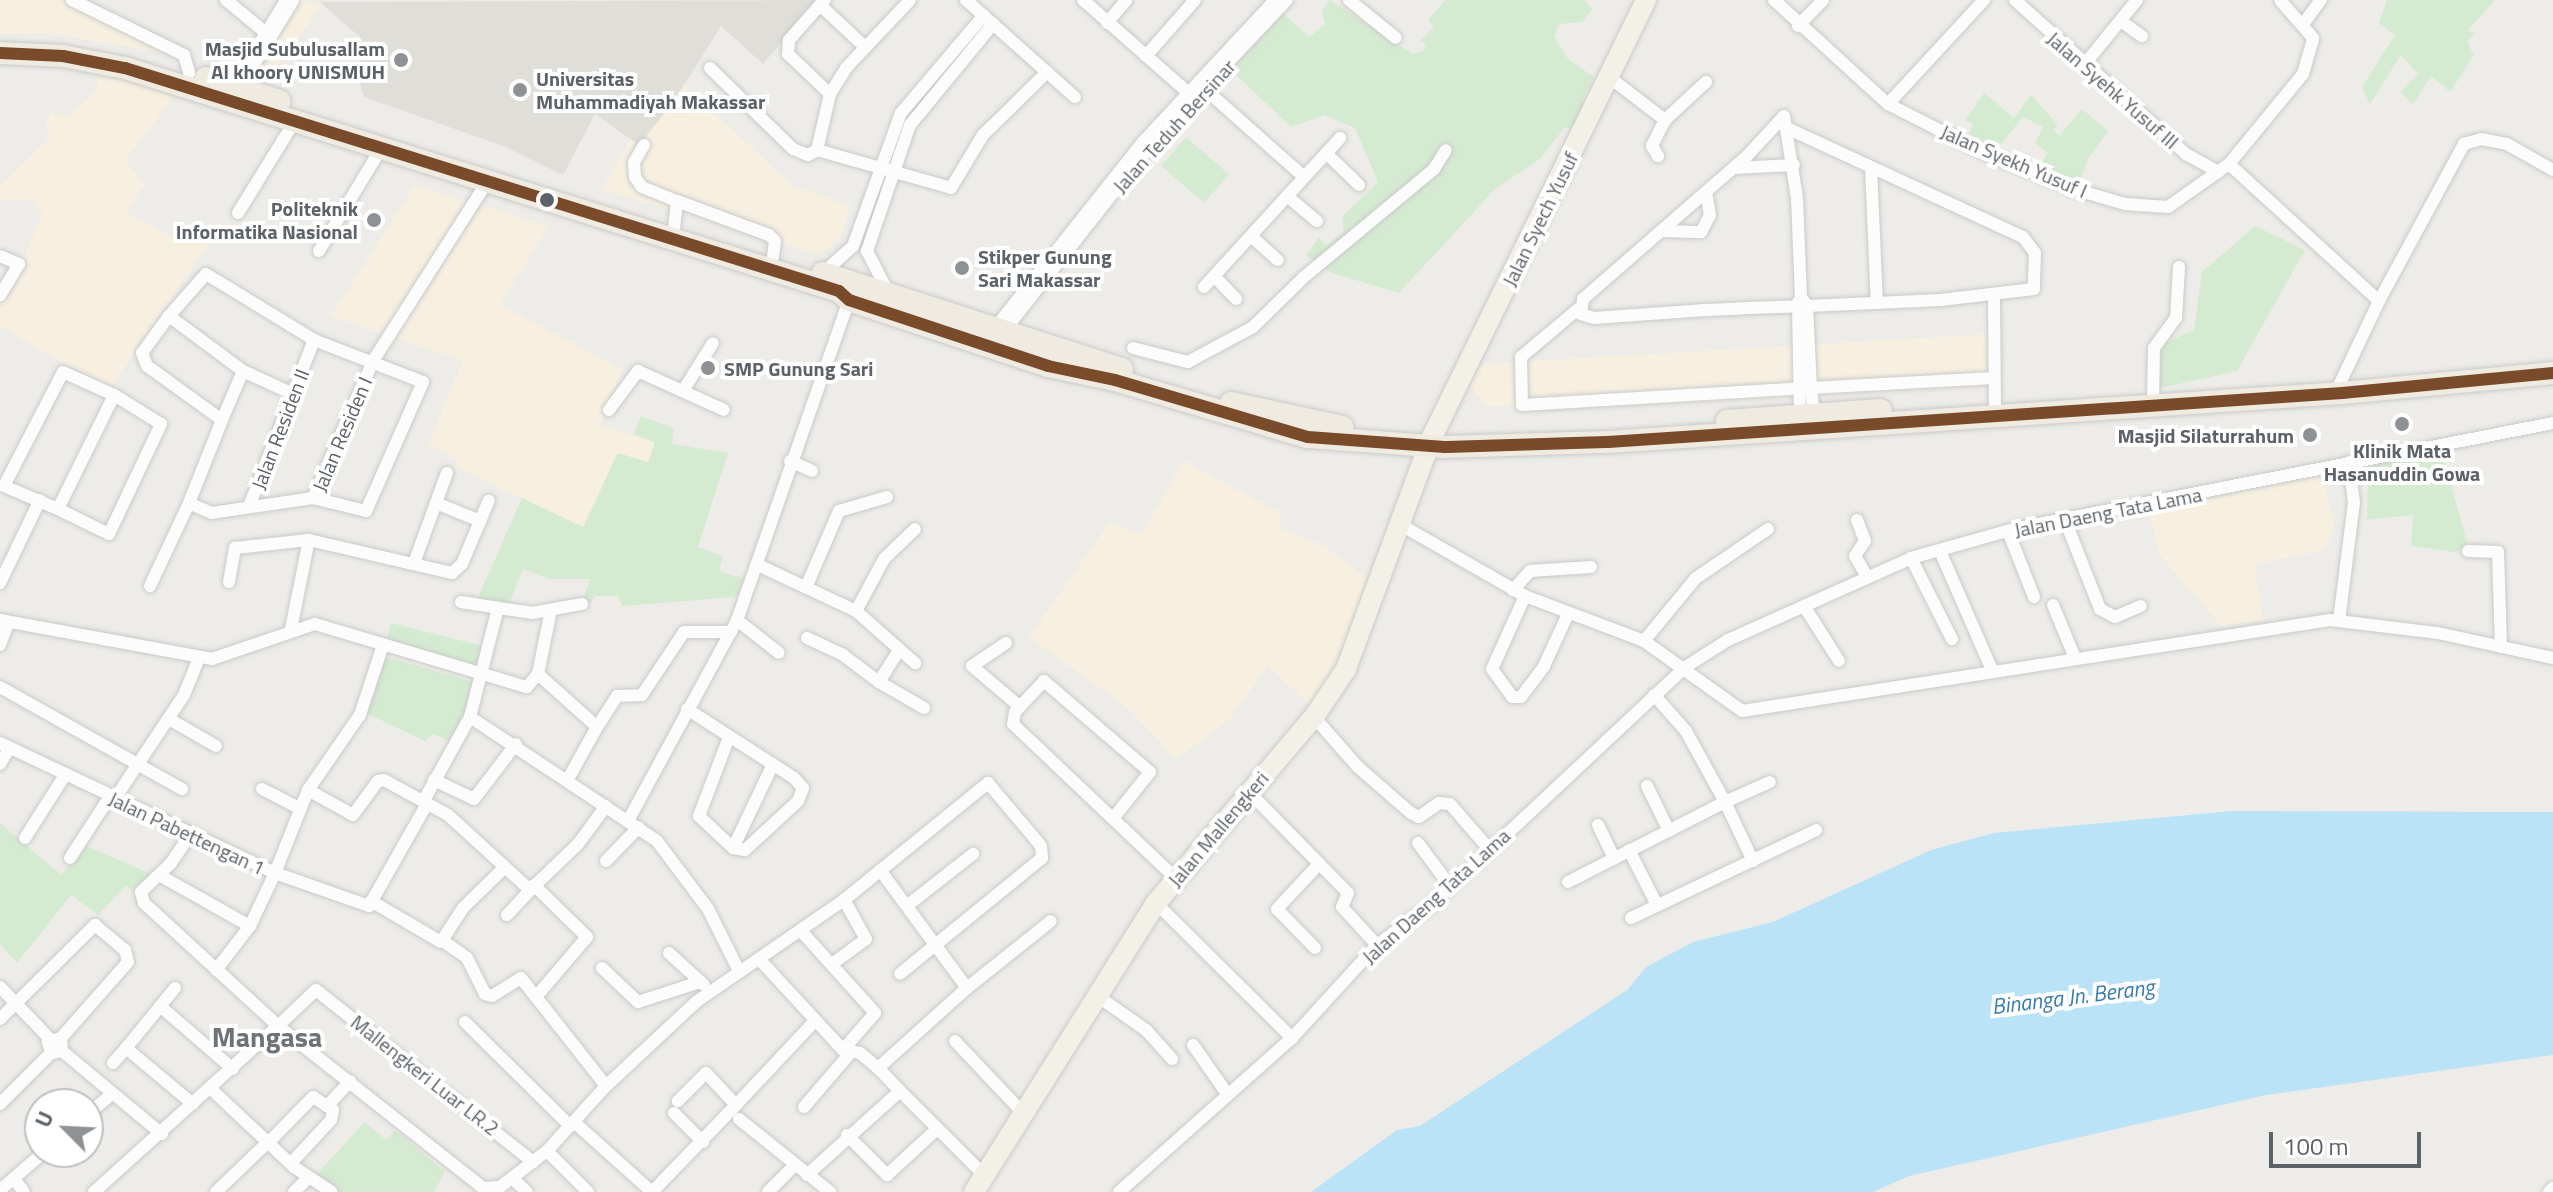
<!DOCTYPE html>
<html>
<head>
<meta charset="utf-8">
<style>
	body { margin:0 }
	#map { position:relative; width:2553px; height:1192px; overflow:hidden; background:#edece8; font-family:"Titillium Web",sans-serif }
	div>[style] { position:absolute }
	.commercial>* { inset:0; background:#f7f0e1 }
	.education>* { inset:0; background:#e0ded8 }
	.green>* { inset:0; background:#d5ebd1; transform-origin:0 0 }
	.water>* { inset:0; background:#bbe3f8 }
	.roads { filter:drop-shadow(0 0 2px #cacaca) drop-shadow(0 0 2px #cacaca) }
	.street>* { height:12px; margin:-6px; padding:0 6px; transform-origin:6px; border-radius:6px; background:#fcfcfc }
	.secondary>* { height:18px; margin:-9px; padding:0 9px; transform-origin:9px; border-radius:9px; background:#fcfcfc }
	.primary>* { height:20px; margin:-10px; padding:0 10px; transform-origin:10px; border-radius:10px; background:#f3f0e8 }
	.highway>* { height:22px; margin:-11px; padding:0 11px; transform-origin:11px; border-radius:11px; background:#f0ebe1 }
	.bus-1>* { height:12px; margin:-6px; padding:0 6px; transform-origin:6px; border-radius:6px; background:#7a4b2a }
	.dots>* { width:22px; height:22px; translate:-50% -50%; box-sizing:border-box; border:4px solid #fff; border-radius:50% }
	span { translate:-50% -50%; white-space:nowrap; text-align:center; line-height:1.15; -webkit-text-stroke:8px #fff; paint-order:stroke }
	.poi-label { font-size:20px; color:#5c6267; font-weight:700 }
	.right { translate:-100% -50%; text-align:right }
	.left { translate:0 -50%; text-align:left }
	.street-label { font-size:20px; color:#5c6267 }
	.water-label { font-size:22px; color:#367bb2; font-style:italic }
	.district-label { font-size:28px; color:#6d7479; font-weight:700 }
	.north { position:absolute; left:24px; top:1088px; width:80px; height:80px; box-sizing:border-box; background:#fff; border:2px solid #bec0c2; border-radius:50%; rotate:294deg; font-size:22px; font-weight:700; line-height:32px; text-align:center; color:#5c6267 }
	.north::after { content:''; display:block; margin:auto; width:28px; height:36px; background:#8f9294; clip-path:polygon(50% 0,100% 100%,50% 72%,0 100%) }
	.scale { position:absolute; left:2269px; top:1132px; width:152px; height:36px; box-sizing:border-box; border:4px solid #5c6267; border-top:0; padding-left:10px; font-size:24px; line-height:28px; white-space:nowrap; color:#5c6267; -webkit-text-stroke:6px #fff; paint-order:stroke }
</style>
</head>
<body>
<div id="map">
	<div class="commercial">
		<i style="clip-path:polygon(0 0,62px 0,183px 56px,48px 33px,0 34px)"></i>
		<i style="clip-path:polygon(299px 0,322px 4px,280px 65px,261px 59px)"></i>
		<i style="clip-path:polygon(100px 74px,178px 92px,125px 160px,145px 184px,126px 212px,173px 237px,177px 229px,208px 244px,109px 390px,0 326px,0 301px,28px 263px,23px 261px,43px 211px,35px 209px,36px 201px,0 200px,0 186px,50px 138px,46px 127px,50px 112px,67px 118px,95px 92px)"></i>
		<i style="clip-path:polygon(682px 83px,793px 186px,850px 206px,842px 235px,820px 255px,602px 189px,631px 139px,639px 145px)"></i>
		<i style="clip-path:polygon(415px 185px,467px 202px,384px 334px,331px 316px)"></i>
		<i style="clip-path:polygon(483px 205px,548px 227px,500px 305px,623px 370px,600px 425px,655px 442px,648px 462px,617px 453px,584px 528px,456px 466px,457px 458px,428px 445px,463px 360px,394px 338px)"></i>
		<i style="clip-path:polygon(1991px 334px,1990px 387px,1586px 408px,1486px 406px,1470px 386px,1481px 364px)"></i>
		<i style="clip-path:polygon(1184px 461px,1280px 513px,1280px 528px,1325px 546px,1374px 584px,1337px 678px,1310px 705px,1268px 666px,1229px 720px,1176px 759px,1128px 708px,1029px 637px,1110px 522px,1141px 534px)"></i>
		<i style="clip-path:polygon(2323px 475px,2334px 527px,2325px 550px,2254px 564px,2263px 620px,2221px 626px,2160px 555px,2149px 512px)"></i>
	</div>
	<div class="education">
		<i style="clip-path:polygon(818px 0,763px 64px,721px 26px,672px 104px,639px 145px,595px 114px,563px 175px,506px 147px,364px 97px,356px 71px,365px 47px,362px 39px,320px 2px)"></i>
	</div>
	<div class="green">
		<i style="clip-path:polygon(1330px 0,1413px 54px,1423px 51px,1426px 44px,1420px 41px,1434px 27px,1428px 20px,1445px 0,1584px 0,1593px 9px,1582px 22px,1560px 24px,1554px 36px,1568px 59px,1594px 77px,1582px 101px,1588px 108px,1580px 132px,1565px 127px,1540px 159px,1495px 189px,1399px 293px,1332px 273px,1306px 256px,1319px 237px,1326px 246px,1344px 232px,1342px 217px,1378px 182px,1355px 128px,1324px 115px,1291px 127px,1230px 69px,1283px 13px,1309px 37px,1325px 24px,1322px 11px)"></i>
		<i style="clip-path:polygon(2387px 0,2495px 0,2468px 30px,2475px 34px,2467px 42px,2474px 55px,2450px 92px,2431px 76px,2413px 104px,2400px 92px,2418px 74px,2401px 55px,2370px 104px,2362px 87px,2395px 35px,2379px 23px)"></i>
		<i style="clip-path:polygon(1984px 93px,2014px 118px,2031px 95px,2058px 125px,2054px 130px,2059px 136px,2082px 109px,2108px 131px,2088px 159px,2077px 188px,2035px 171px,2048px 153px,2035px 143px,2043px 127px,2023px 117px,1992px 155px,1967px 140px,1973px 124px,1965px 121px)"></i>
		<i style="left:1186px;top:137px;width:57px;height:38px;rotate:41deg"></i>
		<i style="clip-path:polygon(2255px 226px,2305px 250px,2237px 371px,2156px 389px,2162px 344px,2194px 330px,2202px 272px)"></i>
		<i style="clip-path:polygon(641px 416px,674px 428px,672px 444px,728px 453px,698px 547px,723px 556px,719px 571px,744px 579px,737px 597px,622px 606px,618px 596px,595px 596px,589px 604px,583px 599px,590px 579px,549px 579px,523px 569px,508px 607px,476px 602px,522px 498px,583px 527px,618px 453px,648px 462px,655px 443px,634px 434px)"></i>
		<i style="clip-path:polygon(2441px 449px,2469px 549px,2453px 552px,2411px 546px,2413px 515px,2367px 520px,2368px 467px)"></i>
		<i style="left:391px;top:623px;width:96px;height:28px;rotate:14deg"></i>
		<i style="clip-path:polygon(383px 656px,473px 682px,467px 713px,449px 741px,434px 734px,425px 741px,366px 713px)"></i>
		<i style="clip-path:polygon(0 823px,61px 875px,87px 846px,151px 874px,136px 893px,126px 886px,98px 915px,71px 895px,17px 963px,0 944px)"></i>
		<i style="clip-path:polygon(365px 1122px,386px 1140px,395px 1130px,445px 1172px,434px 1192px,326px 1192px,313px 1178px)"></i>
	</div>
	<div class="water">
		<i style="clip-path:polygon(2232px 811px,2553px 812px,2553px 1055px,2266px 1095px,1909px 1176px,1873px 1192px,1311px 1192px,1397px 1130px,1420px 1126px,1627px 990px,1646px 967px,1693px 942px,1773px 922px,1931px 850px,1994px 833px)"></i>
	</div>
	<div class="roads">
		<div class="street">
			<i style="left:72px;top:0;width:125px;rotate:26.2deg"></i>
			<i style="left:184px;top:55px;width:19px;rotate:74deg"></i>
			<i style="left:226px;top:0;width:52px;rotate:39.5deg"></i>
			<i style="left:825px;top:0;width:7px;rotate:135deg"></i>
			<i style="left:820px;top:5px;width:62px;rotate:43deg"></i>
			<i style="left:966px;top:0;width:146px;rotate:41.7deg"></i>
			<i style="left:1083px;top:0;width:148px;rotate:41.4deg"></i>
			<i style="left:1349px;top:0;width:60px;rotate:39deg"></i>
			<i style="left:1774px;top:0;width:154px;rotate:42.4deg"></i>
			<i style="left:1888px;top:104px;width:110px;rotate:27deg"></i>
			<i style="left:1986px;top:154px;width:95px;rotate:21.7deg"></i>
			<i style="left:2074px;top:189px;width:53px;rotate:16.4deg"></i>
			<i style="left:2125px;top:204px;width:43px;rotate:4deg"></i>
			<i style="left:2168px;top:207px;width:75px;rotate:-35.2deg"></i>
			<i style="left:2229px;top:164px;width:117px;rotate:-50.6deg"></i>
			<i style="left:2303px;top:74px;width:37px;rotate:-74deg"></i>
			<i style="left:2313px;top:38px;width:50px;rotate:-131deg"></i>
			<i style="left:2015px;top:0;width:230px;rotate:42deg"></i>
			<i style="left:2186px;top:154px;width:37px;rotate:29deg"></i>
			<i style="left:820px;top:5px;width:47px;rotate:131.5deg"></i>
			<i style="left:789px;top:40px;width:14px;rotate:94deg"></i>
			<i style="left:788px;top:54px;width:58px;rotate:43.6deg"></i>
			<i style="left:2121px;top:21px;width:26px;rotate:36deg"></i>
			<i style="left:1107px;top:23px;width:30px;rotate:-50deg"></i>
			<i style="left:2304px;top:23px;width:29px;rotate:-54deg"></i>
			<i style="left:1798px;top:26px;width:36px;rotate:-46deg"></i>
			<i style="left:1146px;top:56px;width:74px;rotate:-48.8deg"></i>
			<i style="left:2084px;top:65px;width:84px;rotate:-50.8deg"></i>
			<i style="left:710px;top:68px;width:116px;rotate:44.3deg"></i>
			<i style="left:793px;top:149px;width:16px;rotate:22deg"></i>
			<i style="left:808px;top:155px;width:10px;rotate:-29deg"></i>
			<i style="left:817px;top:150px;width:57px;rotate:-76.9deg"></i>
			<i style="left:830px;top:94px;width:31px;rotate:-58deg"></i>
			<i style="left:846px;top:68px;width:93px;rotate:-46.7deg"></i>
			<i style="left:1609px;top:77px;width:71px;rotate:37.5deg"></i>
			<i style="left:1665px;top:120px;width:29px;rotate:117deg"></i>
			<i style="left:1652px;top:146px;width:12px;rotate:59deg"></i>
			<i style="left:1206px;top:90px;width:130px;rotate:41.6deg"></i>
			<i style="left:1888px;top:104px;width:142px;rotate:-47.3deg"></i>
			<i style="left:1665px;top:120px;width:56px;rotate:-42.8deg"></i>
			<i style="left:1789px;top:129px;width:258px;rotate:24.8deg"></i>
			<i style="left:2023px;top:237px;width:20px;rotate:53deg"></i>
			<i style="left:2035px;top:253px;width:36px;rotate:92deg"></i>
			<i style="left:2034px;top:289px;width:94px;rotate:173.3deg"></i>
			<i style="left:1941px;top:300px;width:134px;rotate:177.4deg"></i>
			<i style="left:1807px;top:306px;width:58px;rotate:178deg"></i>
			<i style="left:1749px;top:308px;width:18px;rotate:177deg"></i>
			<i style="left:1731px;top:309px;width:26px;rotate:178deg"></i>
			<i style="left:1705px;top:310px;width:111px;rotate:175.9deg"></i>
			<i style="left:1594px;top:318px;width:14px;rotate:-163deg"></i>
			<i style="left:1581px;top:314px;width:15px;rotate:-82deg"></i>
			<i style="left:1583px;top:299px;width:218px;rotate:-41.1deg"></i>
			<i style="left:1747px;top:156px;width:54px;rotate:-47.2deg"></i>
			<i style="left:1784px;top:116px;width:83px;rotate:81deg"></i>
			<i style="left:1797px;top:198px;width:99px;rotate:87.7deg"></i>
			<i style="left:1801px;top:297px;width:11px;rotate:56deg"></i>
			<i style="left:1807px;top:306px;width:82px;rotate:87.2deg"></i>
			<i style="left:1811px;top:388px;width:182px;rotate:-3.1deg"></i>
			<i style="left:644px;top:145px;width:20px;rotate:120deg"></i>
			<i style="left:634px;top:162px;width:15px;rotate:86deg"></i>
			<i style="left:635px;top:177px;width:12px;rotate:55deg"></i>
			<i style="left:642px;top:187px;width:38px;rotate:22deg"></i>
			<i style="left:677px;top:201px;width:27px;rotate:96deg"></i>
			<i style="left:817px;top:150px;width:139px;rotate:15.8deg"></i>
			<i style="left:951px;top:188px;width:62px;rotate:-58.9deg"></i>
			<i style="left:983px;top:135px;width:90px;rotate:-44.5deg"></i>
			<i style="left:1326px;top:153px;width:46px;rotate:44.1deg"></i>
			<i style="left:2229px;top:164px;width:203px;rotate:42.4deg"></i>
			<i style="left:2379px;top:301px;width:91px;rotate:115.4deg"></i>
			<i style="left:1734px;top:168px;width:60px;rotate:-2.9deg"></i>
			<i style="left:1871px;top:168px;width:135px;rotate:87.5deg"></i>
			<i style="left:1287px;top:196px;width:39px;rotate:40deg"></i>
			<i style="left:677px;top:201px;width:98px;rotate:20.3deg"></i>
			<i style="left:769px;top:235px;width:8px;rotate:45deg"></i>
			<i style="left:775px;top:241px;width:17px;rotate:97deg"></i>
			<i style="left:238px;top:213px;width:110px;rotate:-58.3deg"></i>
			<i style="left:1664px;top:231px;width:37px;rotate:2deg"></i>
			<i style="left:1701px;top:232px;width:19px;rotate:-62deg"></i>
			<i style="left:1710px;top:215px;width:22px;rotate:-100deg"></i>
			<i style="left:1251px;top:236px;width:36px;rotate:42deg"></i>
			<i style="left:319px;top:251px;width:122px;rotate:-58.8deg"></i>
			<i style="left:0;top:256px;width:21px;rotate:23deg"></i>
			<i style="left:19px;top:264px;width:37px;rotate:121deg"></i>
			<i style="left:823px;top:273px;width:40px;rotate:-42deg"></i>
			<i style="left:853px;top:246px;width:141px;rotate:-70.2deg"></i>
			<i style="left:901px;top:113px;width:128px;rotate:-49.7deg"></i>
			<i style="left:1214px;top:276px;width:32px;rotate:46deg"></i>
			<i style="left:1204px;top:287px;width:202px;rotate:-47.6deg"></i>
			<i style="left:888px;top:292px;width:46px;rotate:-117.1deg"></i>
			<i style="left:867px;top:251px;width:133px;rotate:-71.2deg"></i>
			<i style="left:910px;top:125px;width:131px;rotate:-50.6deg"></i>
			<i style="left:1994px;top:296px;width:121px;rotate:89.5deg"></i>
			<i style="left:2379px;top:301px;width:179px;rotate:-61.6deg"></i>
			<i style="left:2464px;top:144px;width:18px;rotate:-16deg"></i>
			<i style="left:2481px;top:139px;width:26px;rotate:11deg"></i>
			<i style="left:2507px;top:144px;width:53px;rotate:29.5deg"></i>
			<i style="left:1798px;top:302px;width:117px;rotate:89deg"></i>
			<i style="left:1578px;top:309px;width:75px;rotate:139.9deg"></i>
			<i style="left:1521px;top:357px;width:48px;rotate:88.8deg"></i>
			<i style="left:1522px;top:405px;width:289px;rotate:-3.4deg"></i>
			<i style="left:1811px;top:388px;width:30px;rotate:84deg"></i>
			<i style="left:169px;top:316px;width:56px;rotate:-48.6deg"></i>
			<i style="left:206px;top:274px;width:127px;rotate:31.4deg"></i>
			<i style="left:314px;top:340px;width:117px;rotate:21.1deg"></i>
			<i style="left:423px;top:382px;width:141px;rotate:113.8deg"></i>
			<i style="left:366px;top:511px;width:55px;rotate:-166.2deg"></i>
			<i style="left:313px;top:498px;width:102px;rotate:171.6deg"></i>
			<i style="left:212px;top:513px;width:25px;rotate:-157deg"></i>
			<i style="left:189px;top:503px;width:89px;rotate:-68.3deg"></i>
			<i style="left:995px;top:328px;width:238px;rotate:-51.5deg"></i>
			<i style="left:1143px;top:142px;width:194px;rotate:-47.1deg"></i>
			<i style="left:1004px;top:331px;width:242px;rotate:-51.7deg"></i>
			<i style="left:1154px;top:141px;width:194px;rotate:-46.7deg"></i>
			<i style="left:1133px;top:348px;width:57px;rotate:14.3deg"></i>
			<i style="left:1188px;top:362px;width:74px;rotate:-28.3deg"></i>
			<i style="left:1253px;top:327px;width:71px;rotate:-44.4deg"></i>
			<i style="left:1304px;top:277px;width:169px;rotate:-39.7deg"></i>
			<i style="left:1434px;top:169px;width:22px;rotate:-58deg"></i>
			<i style="left:243px;top:371px;width:53px;rotate:113.2deg"></i>
			<i style="left:222px;top:420px;width:92px;rotate:-144.2deg"></i>
			<i style="left:147px;top:366px;width:14px;rotate:-111deg"></i>
			<i style="left:142px;top:353px;width:46px;rotate:-53.9deg"></i>
			<i style="left:169px;top:316px;width:92px;rotate:36.6deg"></i>
			<i style="left:243px;top:371px;width:55px;rotate:24.7deg"></i>
			<i style="left:684px;top:389px;width:54px;rotate:-57.8deg"></i>
			<i style="left:2153px;top:405px;width:57px;rotate:-89deg"></i>
			<i style="left:2154px;top:348px;width:37px;rotate:-54deg"></i>
			<i style="left:2176px;top:318px;width:51px;rotate:-86.6deg"></i>
			<i style="left:609px;top:410px;width:49px;rotate:-53.4deg"></i>
			<i style="left:638px;top:371px;width:94px;rotate:24.4deg"></i>
			<i style="left:790px;top:461px;width:24px;rotate:24deg"></i>
			<i style="left:313px;top:498px;width:150px;rotate:-66.3deg"></i>
			<i style="left:373px;top:361px;width:212px;rotate:-57.5deg"></i>
			<i style="left:436px;top:503px;width:48px;rotate:22.2deg"></i>
			<i style="left:250px;top:504px;width:176px;rotate:-68.7deg"></i>
			<i style="left:58px;top:509px;width:57px;rotate:26.1deg"></i>
			<i style="left:109px;top:534px;width:122px;rotate:-64.7deg"></i>
			<i style="left:161px;top:424px;width:55px;rotate:-148.3deg"></i>
			<i style="left:114px;top:395px;width:56px;rotate:-155.7deg"></i>
			<i style="left:63px;top:372px;width:128px;rotate:117.4deg"></i>
			<i style="left:4px;top:486px;width:59px;rotate:23.1deg"></i>
			<i style="left:58px;top:509px;width:127px;rotate:-63.8deg"></i>
			<i style="left:1857px;top:520px;width:22px;rotate:69deg"></i>
			<i style="left:1865px;top:541px;width:18px;rotate:124deg"></i>
			<i style="left:1855px;top:556px;width:24px;rotate:60deg"></i>
			<i style="left:2065px;top:520px;width:96px;rotate:68.5deg"></i>
			<i style="left:2100px;top:609px;width:17px;rotate:28deg"></i>
			<i style="left:2115px;top:617px;width:28px;rotate:-23deg"></i>
			<i style="left:1401px;top:525px;width:143px;rotate:29.8deg"></i>
			<i style="left:1525px;top:596px;width:127px;rotate:20.7deg"></i>
			<i style="left:1644px;top:641px;width:120px;rotate:35.5deg"></i>
			<i style="left:1742px;top:711px;width:595px;rotate:-8.8deg"></i>
			<i style="left:2330px;top:620px;width:109px;rotate:6.9deg"></i>
			<i style="left:2438px;top:633px;width:118px;rotate:12.3deg"></i>
			<i style="left:2008px;top:531px;width:71px;rotate:68.5deg"></i>
			<i style="left:1940px;top:551px;width:130px;rotate:66.4deg"></i>
			<i style="left:2468px;top:551px;width:30px;rotate:2deg"></i>
			<i style="left:2498px;top:552px;width:95px;rotate:88.2deg"></i>
			<i style="left:1911px;top:558px;width:91px;rotate:63.2deg"></i>
			<i style="left:414px;top:563px;width:96px;rotate:-69.9deg"></i>
			<i style="left:758px;top:565px;width:108px;rotate:25.1deg"></i>
			<i style="left:856px;top:611px;width:79px;rotate:41.4deg"></i>
			<i style="left:229px;top:582px;width:35px;rotate:-80deg"></i>
			<i style="left:235px;top:548px;width:74px;rotate:-6.2deg"></i>
			<i style="left:309px;top:540px;width:147px;rotate:13deg"></i>
			<i style="left:452px;top:573px;width:13px;rotate:-42deg"></i>
			<i style="left:462px;top:564px;width:69px;rotate:-67.1deg"></i>
			<i style="left:0;top:583px;width:92px;rotate:-64.3deg"></i>
			<i style="left:807px;top:585px;width:81px;rotate:-66.6deg"></i>
			<i style="left:839px;top:511px;width:50px;rotate:-16.3deg"></i>
			<i style="left:150px;top:586px;width:92px;rotate:-64.8deg"></i>
			<i style="left:1513px;top:590px;width:25px;rotate:-48deg"></i>
			<i style="left:1530px;top:571px;width:61px;rotate:-3.8deg"></i>
			<i style="left:1525px;top:596px;width:80px;rotate:114.3deg"></i>
			<i style="left:1492px;top:669px;width:34px;rotate:54deg"></i>
			<i style="left:1512px;top:697px;width:9px"></i>
			<i style="left:1521px;top:697px;width:39px;rotate:-53deg"></i>
			<i style="left:1544px;top:666px;width:57px;rotate:-65.2deg"></i>
			<i style="left:461px;top:602px;width:37px;rotate:9deg"></i>
			<i style="left:2053px;top:605px;width:57px;rotate:67.5deg"></i>
			<i style="left:1804px;top:606px;width:65px;rotate:57.5deg"></i>
			<i style="left:856px;top:611px;width:59px;rotate:-61.7deg"></i>
			<i style="left:884px;top:559px;width:43px;rotate:-44.1deg"></i>
			<i style="left:0;top:620px;width:216px;rotate:10.4deg"></i>
			<i style="left:212px;top:659px;width:109px;rotate:-18.8deg"></i>
			<i style="left:315px;top:624px;width:221px;rotate:16.6deg"></i>
			<i style="left:527px;top:687px;width:17px;rotate:-50deg"></i>
			<i style="left:538px;top:674px;width:79px;rotate:41.9deg"></i>
			<i style="left:597px;top:727px;width:60px;rotate:119.1deg"></i>
			<i style="left:737px;top:620px;width:53px;rotate:38.2deg"></i>
			<i style="left:2339px;top:621px;width:119px;rotate:-82.8deg"></i>
			<i style="left:2354px;top:503px;width:41px;rotate:-97deg"></i>
			<i style="left:291px;top:629px;width:91px;rotate:-78.6deg"></i>
			<i style="left:807px;top:638px;width:40px;rotate:25deg"></i>
			<i style="left:843px;top:655px;width:45px;rotate:36.9deg"></i>
			<i style="left:879px;top:682px;width:38px;rotate:-58deg"></i>
			<i style="left:1644px;top:641px;width:82px;rotate:-50.5deg"></i>
			<i style="left:1696px;top:578px;width:87px;rotate:-34.2deg"></i>
			<i style="left:1006px;top:643px;width:41px;rotate:145.9deg"></i>
			<i style="left:972px;top:666px;width:62px;rotate:40.4deg"></i>
			<i style="left:0;top:645px;width:23px;rotate:-70deg"></i>
			<i style="left:538px;top:674px;width:65px;rotate:-78.5deg"></i>
			<i style="left:879px;top:682px;width:52px;rotate:30deg"></i>
			<i style="left:0;top:687px;width:209px;rotate:29.3deg"></i>
			<i style="left:687px;top:709px;width:127px;rotate:32.8deg"></i>
			<i style="left:794px;top:778px;width:13px;rotate:48deg"></i>
			<i style="left:803px;top:788px;width:14px;rotate:111deg"></i>
			<i style="left:798px;top:801px;width:72px;rotate:137.2deg"></i>
			<i style="left:745px;top:850px;width:12px;rotate:-171deg"></i>
			<i style="left:733px;top:848px;width:47px;rotate:-136.7deg"></i>
			<i style="left:699px;top:816px;width:85px;rotate:-69.2deg"></i>
			<i style="left:470px;top:717px;width:224px;rotate:33.5deg"></i>
			<i style="left:657px;top:841px;width:85px;rotate:53.1deg"></i>
			<i style="left:708px;top:909px;width:69px;rotate:63.4deg"></i>
			<i style="left:1314px;top:717px;width:67px;rotate:48.7deg"></i>
			<i style="left:1358px;top:767px;width:70px;rotate:41deg"></i>
			<i style="left:1411px;top:813px;width:9px;rotate:27deg"></i>
			<i style="left:1419px;top:817px;width:24px;rotate:-35deg"></i>
			<i style="left:1439px;top:803px;width:11px;rotate:5deg"></i>
			<i style="left:1450px;top:804px;width:61px;rotate:49deg"></i>
			<i style="left:169px;top:719px;width:54px;rotate:29.9deg"></i>
			<i style="left:597px;top:727px;width:37px;rotate:-57deg"></i>
			<i style="left:617px;top:696px;width:25px;rotate:-2deg"></i>
			<i style="left:642px;top:695px;width:76px;rotate:-56.3deg"></i>
			<i style="left:684px;top:632px;width:47px"></i>
			<i style="left:0;top:743px;width:304px;rotate:25.3deg"></i>
			<i style="left:275px;top:873px;width:89px;rotate:-68.3deg"></i>
			<i style="left:308px;top:790px;width:91px;rotate:-55.3deg"></i>
			<i style="left:360px;top:715px;width:74px;rotate:-71.8deg"></i>
			<i style="left:0;top:764px;width:17px;rotate:-59deg"></i>
			<i style="left:434px;top:780px;width:44px;rotate:25.4deg"></i>
			<i style="left:474px;top:799px;width:69px;rotate:-52.6deg"></i>
			<i style="left:1647px;top:786px;width:50px;rotate:63.9deg"></i>
			<i style="left:262px;top:789px;width:42px;rotate:27.2deg"></i>
			<i style="left:308px;top:790px;width:51px;rotate:29.1deg"></i>
			<i style="left:353px;top:815px;width:42px;rotate:-53.7deg"></i>
			<i style="left:378px;top:781px;width:6px;rotate:-9deg"></i>
			<i style="left:384px;top:780px;width:73px;rotate:28.7deg"></i>
			<i style="left:448px;top:815px;width:111px;rotate:42.4deg"></i>
			<i style="left:530px;top:890px;width:66px;rotate:-43.8deg"></i>
			<i style="left:578px;top:844px;width:47px;rotate:-53.6deg"></i>
			<i style="left:1248px;top:791px;width:143px;rotate:45.6deg"></i>
			<i style="left:1348px;top:893px;width:15px;rotate:113deg"></i>
			<i style="left:1342px;top:907px;width:52px;rotate:47.4deg"></i>
			<i style="left:114px;top:800px;width:126px;rotate:-56.3deg"></i>
			<i style="left:184px;top:695px;width:40px;rotate:-68deg"></i>
			<i style="left:423px;top:802px;width:97px;rotate:-61.1deg"></i>
			<i style="left:470px;top:717px;width:113px;rotate:-75.6deg"></i>
			<i style="left:498px;top:608px;width:34px;rotate:8deg"></i>
			<i style="left:532px;top:613px;width:51px;rotate:-10.2deg"></i>
			<i style="left:1115px;top:816px;width:56px;rotate:-51.5deg"></i>
			<i style="left:1150px;top:772px;width:140px;rotate:-139.4deg"></i>
			<i style="left:1044px;top:681px;width:42px;rotate:133.1deg"></i>
			<i style="left:1015px;top:712px;width:12px;rotate:99deg"></i>
			<i style="left:1013px;top:724px;width:224px;rotate:43.5deg"></i>
			<i style="left:628px;top:821px;width:229px;rotate:-61.5deg"></i>
			<i style="left:737px;top:620px;width:339px;rotate:-70.7deg"></i>
			<i style="left:1598px;top:825px;width:37px;rotate:64deg"></i>
			<i style="left:190px;top:835px;width:34px;rotate:124deg"></i>
			<i style="left:171px;top:863px;width:42px;rotate:136deg"></i>
			<i style="left:141px;top:892px;width:11px;rotate:75deg"></i>
			<i style="left:144px;top:903px;width:182px;rotate:42.5deg"></i>
			<i style="left:278px;top:1026px;width:52px;rotate:-43.5deg"></i>
			<i style="left:316px;top:990px;width:277px;rotate:38.4deg"></i>
			<i style="left:25px;top:838px;width:75px;rotate:-57.6deg"></i>
			<i style="left:1418px;top:843px;width:54px;rotate:53.3deg"></i>
			<i style="left:733px;top:848px;width:93px;rotate:-64.5deg"></i>
			<i style="left:1629px;top:850px;width:62px;rotate:63deg"></i>
			<i style="left:70px;top:858px;width:72px;rotate:-57deg"></i>
			<i style="left:606px;top:861px;width:47px;rotate:-45.9deg"></i>
			<i style="left:1753px;top:861px;width:65px;rotate:-115.4deg"></i>
			<i style="left:1725px;top:802px;width:49px;rotate:-24deg"></i>
			<i style="left:880px;top:870px;width:147px;rotate:53.6deg"></i>
			<i style="left:967px;top:988px;width:120px;rotate:138deg"></i>
			<i style="left:878px;top:1068px;width:32px;rotate:46deg"></i>
			<i style="left:159px;top:875px;width:104px;rotate:29.3deg"></i>
			<i style="left:1568px;top:882px;width:176px;rotate:-27deg"></i>
			<i style="left:1725px;top:802px;width:81px;rotate:-118.8deg"></i>
			<i style="left:1686px;top:731px;width:48px;rotate:-131.6deg"></i>
			<i style="left:534px;top:885px;width:74px;rotate:44.5deg"></i>
			<i style="left:587px;top:937px;width:79px;rotate:130.4deg"></i>
			<i style="left:536px;top:997px;width:113px;rotate:51.8deg"></i>
			<i style="left:371px;top:901px;width:81px;rotate:30.4deg"></i>
			<i style="left:441px;top:942px;width:40px;rotate:-57.1deg"></i>
			<i style="left:463px;top:908px;width:56px;rotate:-44.3deg"></i>
			<i style="left:1156px;top:903px;width:192px;rotate:44.8deg"></i>
			<i style="left:908px;top:905px;width:83px;rotate:-38.1deg"></i>
			<i style="left:507px;top:915px;width:34px;rotate:-47deg"></i>
			<i style="left:1631px;top:918px;width:205px;rotate:-25.4deg"></i>
			<i style="left:801px;top:931px;width:110px;rotate:47.9deg"></i>
			<i style="left:875px;top:1013px;width:49px;rotate:130.9deg"></i>
			<i style="left:443px;top:941px;width:29px;rotate:35deg"></i>
			<i style="left:467px;top:958px;width:40px;rotate:63.4deg"></i>
			<i style="left:485px;top:994px;width:7px;rotate:16deg"></i>
			<i style="left:492px;top:996px;width:34px;rotate:-32deg"></i>
			<i style="left:521px;top:978px;width:24px;rotate:52deg"></i>
			<i style="left:1315px;top:948px;width:54px;rotate:-134.3deg"></i>
			<i style="left:1277px;top:909px;width:62px;rotate:-47deg"></i>
			<i style="left:669px;top:953px;width:47px;rotate:42.4deg"></i>
			<i style="left:759px;top:959px;width:124px;rotate:47.3deg"></i>
			<i style="left:843px;top:1050px;width:17px;rotate:10deg"></i>
			<i style="left:860px;top:1053px;width:23px;rotate:40deg"></i>
			<i style="left:832px;top:964px;width:42px;rotate:-36.3deg"></i>
			<i style="left:866px;top:939px;width:45px;rotate:-119.4deg"></i>
			<i style="left:602px;top:968px;width:50px;rotate:43.4deg"></i>
			<i style="left:638px;top:1002px;width:65px;rotate:-17.9deg"></i>
			<i style="left:216px;top:970px;width:56px;rotate:-52.3deg"></i>
			<i style="left:250px;top:926px;width:59px;rotate:-64.7deg"></i>
			<i style="left:275px;top:873px;width:100px;rotate:19.3deg"></i>
			<i style="left:369px;top:906px;width:117px;rotate:-60.4deg"></i>
			<i style="left:0;top:987px;width:72px;rotate:46.1deg"></i>
			<i style="left:175px;top:988px;width:77px;rotate:129.2deg"></i>
			<i style="left:126px;top:1048px;width:87px;rotate:39.9deg"></i>
			<i style="left:967px;top:988px;width:107px;rotate:-38.6deg"></i>
			<i style="left:1096px;top:995px;width:61px;rotate:35deg"></i>
			<i style="left:1146px;top:1030px;width:39px;rotate:48deg"></i>
			<i style="left:160px;top:1006px;width:96px;rotate:40.8deg"></i>
			<i style="left:0;top:1019px;width:134px;rotate:-44.7deg"></i>
			<i style="left:95px;top:925px;width:39px;rotate:40deg"></i>
			<i style="left:125px;top:950px;width:12px;rotate:76deg"></i>
			<i style="left:128px;top:962px;width:101px;rotate:131.4deg"></i>
			<i style="left:465px;top:1022px;width:148px;rotate:44.7deg"></i>
			<i style="left:955px;top:1041px;width:99px;rotate:46.6deg"></i>
			<i style="left:1193px;top:1045px;width:61px;rotate:55deg"></i>
			<i style="left:62px;top:1051px;width:130px;rotate:39.7deg"></i>
			<i style="left:113px;top:1063px;width:20px;rotate:-49deg"></i>
			<i style="left:211px;top:1089px;width:114px;rotate:43.2deg"></i>
			<i style="left:294px;top:1167px;width:45px;rotate:33.3deg"></i>
			<i style="left:0;top:1104px;width:72px;rotate:-45deg"></i>
			<i style="left:51px;top:1053px;width:11px;rotate:-10deg"></i>
			<i style="left:62px;top:1051px;width:13px;rotate:-94deg"></i>
			<i style="left:61px;top:1038px;width:14px;rotate:163deg"></i>
			<i style="left:48px;top:1042px;width:11px;rotate:75deg"></i>
			<i style="left:736px;top:1105px;width:114px;rotate:-46.8deg"></i>
			<i style="left:327px;top:1106px;width:34px;rotate:-47deg"></i>
			<i style="left:804px;top:1107px;width:74px;rotate:-49.4deg"></i>
			<i style="left:674px;top:1113px;width:41px;rotate:45deg"></i>
			<i style="left:88px;top:1114px;width:31px;rotate:-40deg"></i>
			<i style="left:739px;top:1119px;width:117px;rotate:38.7deg"></i>
			<i style="left:574px;top:1122px;width:105px;rotate:41.9deg"></i>
			<i style="left:847px;top:1135px;width:57px;rotate:45deg"></i>
			<i style="left:887px;top:1175px;width:68px;rotate:-42.6deg"></i>
			<i style="left:270px;top:1141px;width:62px;rotate:-45.7deg"></i>
			<i style="left:313px;top:1097px;width:24px;rotate:33deg"></i>
			<i style="left:333px;top:1110px;width:10px;rotate:101deg"></i>
			<i style="left:331px;top:1120px;width:57px;rotate:132.9deg"></i>
			<i style="left:547px;top:1151px;width:58px;rotate:45deg"></i>
			<i style="left:807px;top:1175px;width:125px;rotate:-42.1deg"></i>
			<i style="left:900px;top:1091px;width:120px;rotate:45deg"></i>
			<i style="left:513px;top:1179px;width:19px;rotate:43deg"></i>
			<i style="left:17px;top:1183px;width:11px;rotate:52deg"></i>
			<i style="left:0;top:1190px;width:58px;rotate:-40.8deg"></i>
			<i style="left:94px;top:1192px;width:248px;rotate:-42.1deg"></i>
			<i style="left:278px;top:1026px;width:261px;rotate:38.3deg"></i>
			<i style="left:483px;top:1188px;width:17px;rotate:-3deg"></i>
			<i style="left:500px;top:1187px;width:59px;rotate:-37.5deg"></i>
			<i style="left:547px;top:1151px;width:88px;rotate:-47.8deg"></i>
			<i style="left:606px;top:1086px;width:123px;rotate:-43deg"></i>
			<i style="left:696px;top:1002px;width:180px;rotate:-34.6deg"></i>
			<i style="left:844px;top:900px;width:186px;rotate:-39.1deg"></i>
			<i style="left:988px;top:783px;width:82px;rotate:49.9deg"></i>
			<i style="left:1041px;top:846px;width:12px;rotate:85deg"></i>
			<i style="left:1042px;top:858px;width:183px;rotate:140.8deg"></i>
			<i style="left:216px;top:1192px;width:72px;rotate:-43.9deg"></i>
			<i style="left:294px;top:1192px;width:21px;rotate:-45deg"></i>
			<i style="left:652px;top:1192px;width:121px;rotate:-46deg"></i>
			<i style="left:736px;top:1105px;width:44px;rotate:-133.2deg"></i>
			<i style="left:706px;top:1073px;width:40px;rotate:135deg"></i>
			<i style="left:768px;top:1192px;width:37px;rotate:-45deg"></i>
			<i style="left:1119px;top:1192px;width:232px;rotate:-41.7deg"></i>
			<i style="left:1292px;top:1038px;width:126px;rotate:-47.6deg"></i>
			<i style="left:1377px;top:945px;width:66px;rotate:-36.3deg"></i>
			<i style="left:1430px;top:906px;width:348px;rotate:-43.1deg"></i>
			<i style="left:1684px;top:668px;width:52px;rotate:-32.5deg"></i>
			<i style="left:1728px;top:640px;width:201px;rotate:-24.1deg"></i>
			<i style="left:1911px;top:558px;width:111px;rotate:-15.7deg"></i>
			<i style="left:2018px;top:528px;width:545px;rotate:-11.1deg"></i>
			<i style="left:2549px;top:1192px;width:6px;rotate:-45deg"></i>
		</div>
		<div class="secondary">
			<i style="left:237px;top:86px;width:101px;rotate:-58.4deg"></i>
		</div>
		<div class="primary">
			<i style="left:974px;top:1192px;width:342px;rotate:-57.8deg"></i>
			<i style="left:1156px;top:903px;width:244px;rotate:-49.7deg"></i>
			<i style="left:1314px;top:717px;width:58px;rotate:-56.3deg"></i>
			<i style="left:1346px;top:669px;width:247px;rotate:-69.7deg"></i>
			<i style="left:1432px;top:437px;width:487px;rotate:-63.9deg"></i>
		</div>
		<div class="highway">
			<i style="left:0;top:53px;width:63px;rotate:2.7deg"></i>
			<i style="left:63px;top:56px;width:63px;rotate:11deg"></i>
			<i style="left:125px;top:68px;width:748px;rotate:17.34deg"></i>
			<i style="left:839px;top:291px;width:13px;rotate:42deg"></i>
			<i style="left:849px;top:300px;width:210px;rotate:18.3deg"></i>
			<i style="left:1048px;top:366px;width:68px;rotate:11.8deg"></i>
			<i style="left:1115px;top:380px;width:201px;rotate:16.5deg"></i>
			<i style="left:1308px;top:437px;width:137px;rotate:4.2deg"></i>
			<i style="left:1445px;top:447px;width:163px;rotate:-1.8deg"></i>
			<i style="left:1608px;top:442px;width:736px;rotate:-3.82deg"></i>
			<i style="left:2342px;top:393px;width:212px;rotate:-5.4deg"></i>
			<i style="left:206px;top:78px;width:77px;rotate:17.3deg"></i>
			<i style="left:823px;top:273px;width:314px;rotate:17.8deg"></i>
			<i style="left:1231px;top:403px;width:114px;rotate:12.2deg"></i>
			<i style="left:1727px;top:421px;width:154px;rotate:-4.1deg"></i>
		</div>
	</div>
	<div class="bus-1">
		<i style="left:0;top:53px;width:63px;rotate:2.7deg"></i>
		<i style="left:63px;top:56px;width:63px;rotate:11deg"></i>
		<i style="left:125px;top:68px;width:748px;rotate:17.34deg"></i>
		<i style="left:839px;top:291px;width:13px;rotate:42deg"></i>
		<i style="left:849px;top:300px;width:210px;rotate:18.3deg"></i>
		<i style="left:1048px;top:366px;width:68px;rotate:11.8deg"></i>
		<i style="left:1115px;top:380px;width:201px;rotate:16.5deg"></i>
		<i style="left:1308px;top:437px;width:137px;rotate:4.2deg"></i>
		<i style="left:1445px;top:447px;width:163px;rotate:-1.8deg"></i>
		<i style="left:1608px;top:442px;width:736px;rotate:-3.82deg"></i>
		<i style="left:2342px;top:393px;width:212px;rotate:-5.4deg"></i>
	</div>
	<div class="dots">
		<i style="left:401px;top:60px;background:#8f9294"></i>
		<i style="left:520px;top:90px;background:#8f9294"></i>
		<i style="left:547px;top:200px;background:#5c6267"></i>
		<i style="left:374px;top:220px;background:#8f9294"></i>
		<i style="left:962px;top:268px;background:#8f9294"></i>
		<i style="left:708px;top:368px;background:#8f9294"></i>
		<i style="left:2402px;top:424px;background:#8f9294"></i>
		<i style="left:2310px;top:435px;background:#8f9294"></i>
	</div>
	<div class="poi-label">
		<span class="right" style="left:385px;top:60px">Masjid Subulusallam<br>Al khoory UNISMUH</span>
		<span class="left" style="left:536px;top:90px">Universitas<br>Muhammadiyah Makassar</span>
		<span class="right" style="left:358px;top:220px">Politeknik<br>Informatika Nasional</span>
		<span class="left" style="left:978px;top:268px">Stikper Gunung<br>Sari Makassar</span>
		<span class="left" style="left:724px;top:368px">SMP Gunung Sari</span>
		<span class="right" style="left:2294px;top:435px">Masjid Silaturrahum</span>
		<span style="left:2402px;top:462px">Klinik Mata<br>Hasanuddin Gowa</span>
	</div>
	<div class="street-label">
		<span style="left:2113px;top:90px;rotate:41deg">Jalan Syehk Yusuf III</span>
		<span style="left:1174px;top:126px;rotate:-48deg">Jalan Teduh Bersinar</span>
		<span style="left:2014px;top:161px;rotate:23deg">Jalan Syekh Yusuf I</span>
		<span style="left:1540px;top:219px;rotate:-64deg">Jalan Syech Yusuf</span>
		<span style="left:280px;top:429px;rotate:-69deg">Jalan Residen II</span>
		<span style="left:342px;top:434px;rotate:-67deg">Jalan Residen I</span>
		<span style="left:2108px;top:512px;rotate:-11deg">Jalan Daeng Tata Lama</span>
		<span style="left:1218px;top:829px;rotate:-50deg">Jalan Mallengkeri</span>
		<span style="left:187px;top:833px;rotate:25deg">Jalan Pabettengan 1</span>
		<span style="left:1436px;top:896px;rotate:-42deg">Jalan Daeng Tata Lama</span>
		<span style="left:425px;top:1075px;rotate:38deg">Mallengkeri Luar LR.2</span>
	</div>
	<div class="water-label">
		<span style="left:2073px;top:997px;rotate:-7deg">Binanga Jn. Berang</span>
	</div>
	<div class="district-label">
		<span style="left:267px;top:1037px">Mangasa</span>
	</div>
	<div class="north">U</div>
	<div class="scale">100 m</div>
</div>
</body>
</html>
